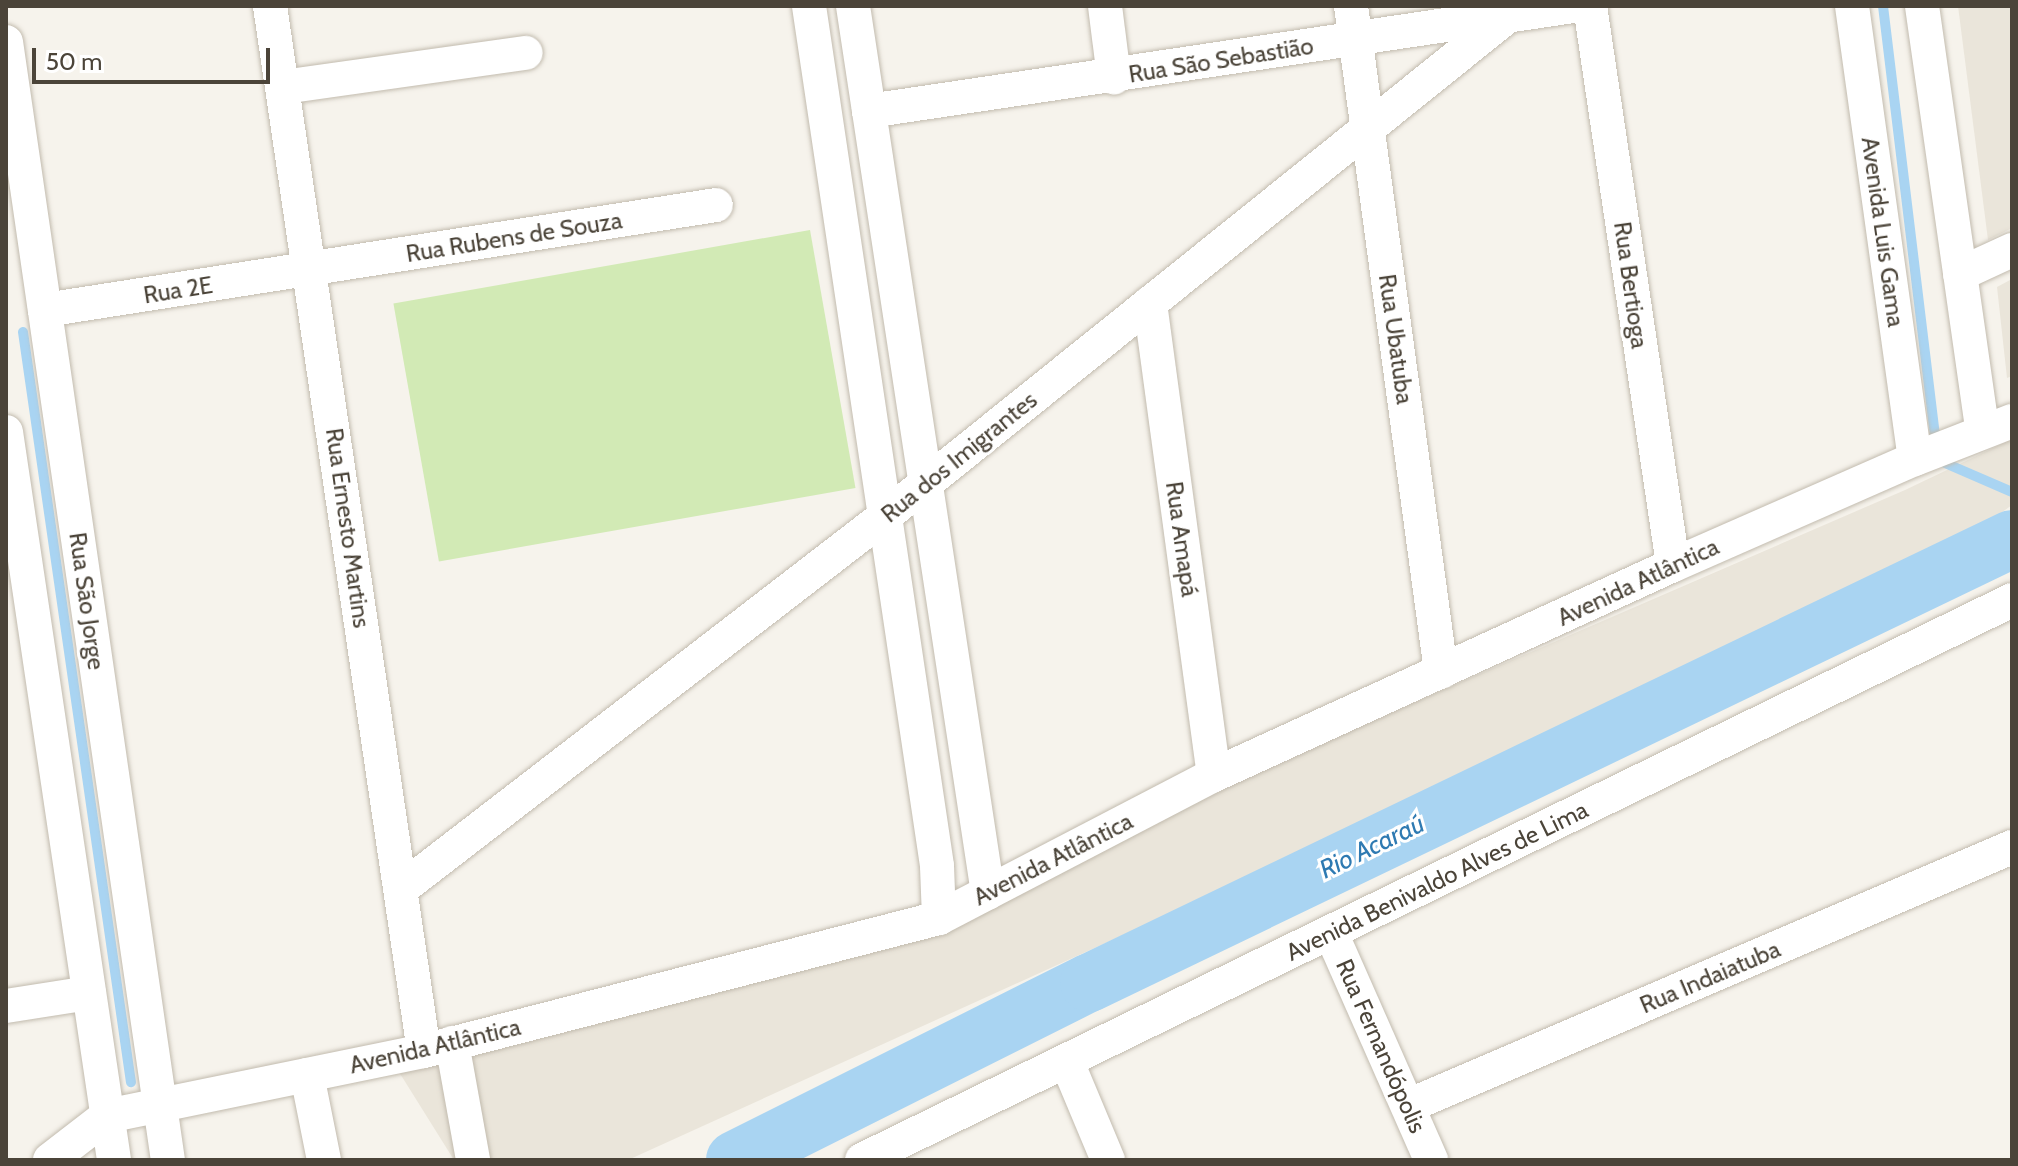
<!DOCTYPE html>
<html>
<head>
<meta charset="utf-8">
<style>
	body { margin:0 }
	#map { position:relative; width:2018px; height:1166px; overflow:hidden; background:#f6f3ec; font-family:Cabin,sans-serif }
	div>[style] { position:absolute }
	.residential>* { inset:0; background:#eae5da }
	.green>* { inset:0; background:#d2eab5; transform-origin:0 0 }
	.stream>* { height:10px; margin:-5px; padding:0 5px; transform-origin:5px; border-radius:5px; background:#a9d4f2 }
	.river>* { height:58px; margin:-29px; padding:0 29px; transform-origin:29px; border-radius:29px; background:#a9d4f2 }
	.roads { filter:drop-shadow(0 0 2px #c2bbae) drop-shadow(0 0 2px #c2bbae) }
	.minor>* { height:34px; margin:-17px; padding:0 17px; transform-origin:17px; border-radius:17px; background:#fff }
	span { translate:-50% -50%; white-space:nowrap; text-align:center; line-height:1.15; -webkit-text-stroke:6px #fff; paint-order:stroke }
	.street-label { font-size:24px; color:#4b4439 }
	.water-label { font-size:26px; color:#2e7ab2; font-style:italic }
	.frame { position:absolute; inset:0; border:8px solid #4b4439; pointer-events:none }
	.scale { position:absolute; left:32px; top:48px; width:238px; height:36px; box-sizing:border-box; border:4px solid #4b4439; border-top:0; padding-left:10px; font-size:24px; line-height:28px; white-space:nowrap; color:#4b4439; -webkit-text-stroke:6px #fff; paint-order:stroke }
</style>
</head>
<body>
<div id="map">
	<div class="residential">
		<i style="clip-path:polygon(1958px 6px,2012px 6px,2012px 228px,1988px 240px)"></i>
		<i style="clip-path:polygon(2012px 279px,2012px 376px,2007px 378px,1997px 287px)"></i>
		<i style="clip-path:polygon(2012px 439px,2012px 505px,1915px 575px,628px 1160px,454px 1160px,389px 1056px,942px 907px,1905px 490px)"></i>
	</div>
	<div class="green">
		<i style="left:810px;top:230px;width:262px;height:423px;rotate:80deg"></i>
	</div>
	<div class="stream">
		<i style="left:1883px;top:6px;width:442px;rotate:83.1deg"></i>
		<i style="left:23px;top:332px;width:758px;rotate:81.81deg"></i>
		<i style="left:1938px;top:460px;width:81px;rotate:23.4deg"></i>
	</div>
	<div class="river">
		<i style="left:735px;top:1160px;width:396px;rotate:-26.6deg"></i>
		<i style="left:1089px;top:983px;width:1024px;rotate:-25.69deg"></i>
	</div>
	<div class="roads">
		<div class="minor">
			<i style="left:270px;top:6px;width:1056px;rotate:81.62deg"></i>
			<i style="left:809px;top:6px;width:869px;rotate:81.53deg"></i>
			<i style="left:937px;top:866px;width:52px;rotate:87.8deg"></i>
			<i style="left:853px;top:6px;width:897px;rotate:81.35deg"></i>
			<i style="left:1105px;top:6px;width:72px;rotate:82.8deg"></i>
			<i style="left:1351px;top:6px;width:672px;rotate:82.3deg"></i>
			<i style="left:1590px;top:6px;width:565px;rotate:81.55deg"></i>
			<i style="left:1852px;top:6px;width:457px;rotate:82.1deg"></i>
			<i style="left:1922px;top:6px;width:430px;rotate:81.9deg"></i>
			<i style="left:6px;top:42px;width:1130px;rotate:81.76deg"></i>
			<i style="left:283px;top:87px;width:245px;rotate:-8deg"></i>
			<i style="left:869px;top:111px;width:712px;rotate:-8.48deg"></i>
			<i style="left:1960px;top:274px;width:57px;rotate:-24.8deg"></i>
			<i style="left:1150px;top:303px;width:476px;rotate:82.3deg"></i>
			<i style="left:45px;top:310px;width:679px;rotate:-8.89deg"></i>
			<i style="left:6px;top:432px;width:736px;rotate:81.56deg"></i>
			<i style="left:401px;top:889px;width:611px;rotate:-37.62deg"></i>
			<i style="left:885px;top:516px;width:800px;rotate:-38.76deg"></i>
			<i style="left:1331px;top:933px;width:248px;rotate:66.2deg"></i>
			<i style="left:6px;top:1006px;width:84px;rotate:-8.9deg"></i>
			<i style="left:452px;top:1043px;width:119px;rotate:79.8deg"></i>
			<i style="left:1067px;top:1062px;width:106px;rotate:67.3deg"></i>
			<i style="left:307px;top:1075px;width:87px;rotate:78.7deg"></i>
			<i style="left:1408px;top:1106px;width:657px;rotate:-23.21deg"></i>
			<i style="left:50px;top:1160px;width:72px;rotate:-37.7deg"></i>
			<i style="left:107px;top:1116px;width:324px;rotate:-11.6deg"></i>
			<i style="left:424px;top:1051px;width:532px;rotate:-14.48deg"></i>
			<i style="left:939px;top:918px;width:310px;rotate:-27.5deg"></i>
			<i style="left:1214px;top:775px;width:505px;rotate:-24.58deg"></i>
			<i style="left:1673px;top:565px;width:264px;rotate:-23.7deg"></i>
			<i style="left:1915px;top:459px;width:104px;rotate:-21.4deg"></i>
			<i style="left:862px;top:1160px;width:1279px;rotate:-25.96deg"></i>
		</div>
	</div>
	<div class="street-label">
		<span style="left:1221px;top:60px;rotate:-9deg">Rua São Sebastião</span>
		<span style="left:1883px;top:232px;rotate:82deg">Avenida Luis Gama</span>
		<span style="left:514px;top:237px;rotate:-9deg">Rua Rubens de Souza</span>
		<span style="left:1631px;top:285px;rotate:82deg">Rua Bertioga</span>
		<span style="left:178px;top:290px;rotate:-9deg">Rua 2E</span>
		<span style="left:1396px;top:339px;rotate:82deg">Rua Ubatuba</span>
		<span style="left:959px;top:457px;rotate:-39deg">Rua dos Imigrantes</span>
		<span style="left:348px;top:528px;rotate:82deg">Rua Ernesto Martins</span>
		<span style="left:1182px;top:539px;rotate:82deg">Rua Amapá</span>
		<span style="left:1638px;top:582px;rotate:-25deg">Avenida Atlântica</span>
		<span style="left:87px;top:601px;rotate:82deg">Rua São Jorge</span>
		<span style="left:1053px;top:859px;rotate:-27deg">Avenida Atlântica</span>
		<span style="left:1437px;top:881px;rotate:-26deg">Avenida Benivaldo Alves de Lima</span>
		<span style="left:1710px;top:977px;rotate:-23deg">Rua Indaiatuba</span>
		<span style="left:435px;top:1046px;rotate:-13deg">Avenida Atlântica</span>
		<span style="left:1381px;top:1046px;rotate:66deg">Rua Fernandópolis</span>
	</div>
	<div class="water-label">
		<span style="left:1372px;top:847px;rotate:-26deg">Rio Acaraú</span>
	</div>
	<div class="frame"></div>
	<div class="scale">50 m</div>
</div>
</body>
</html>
